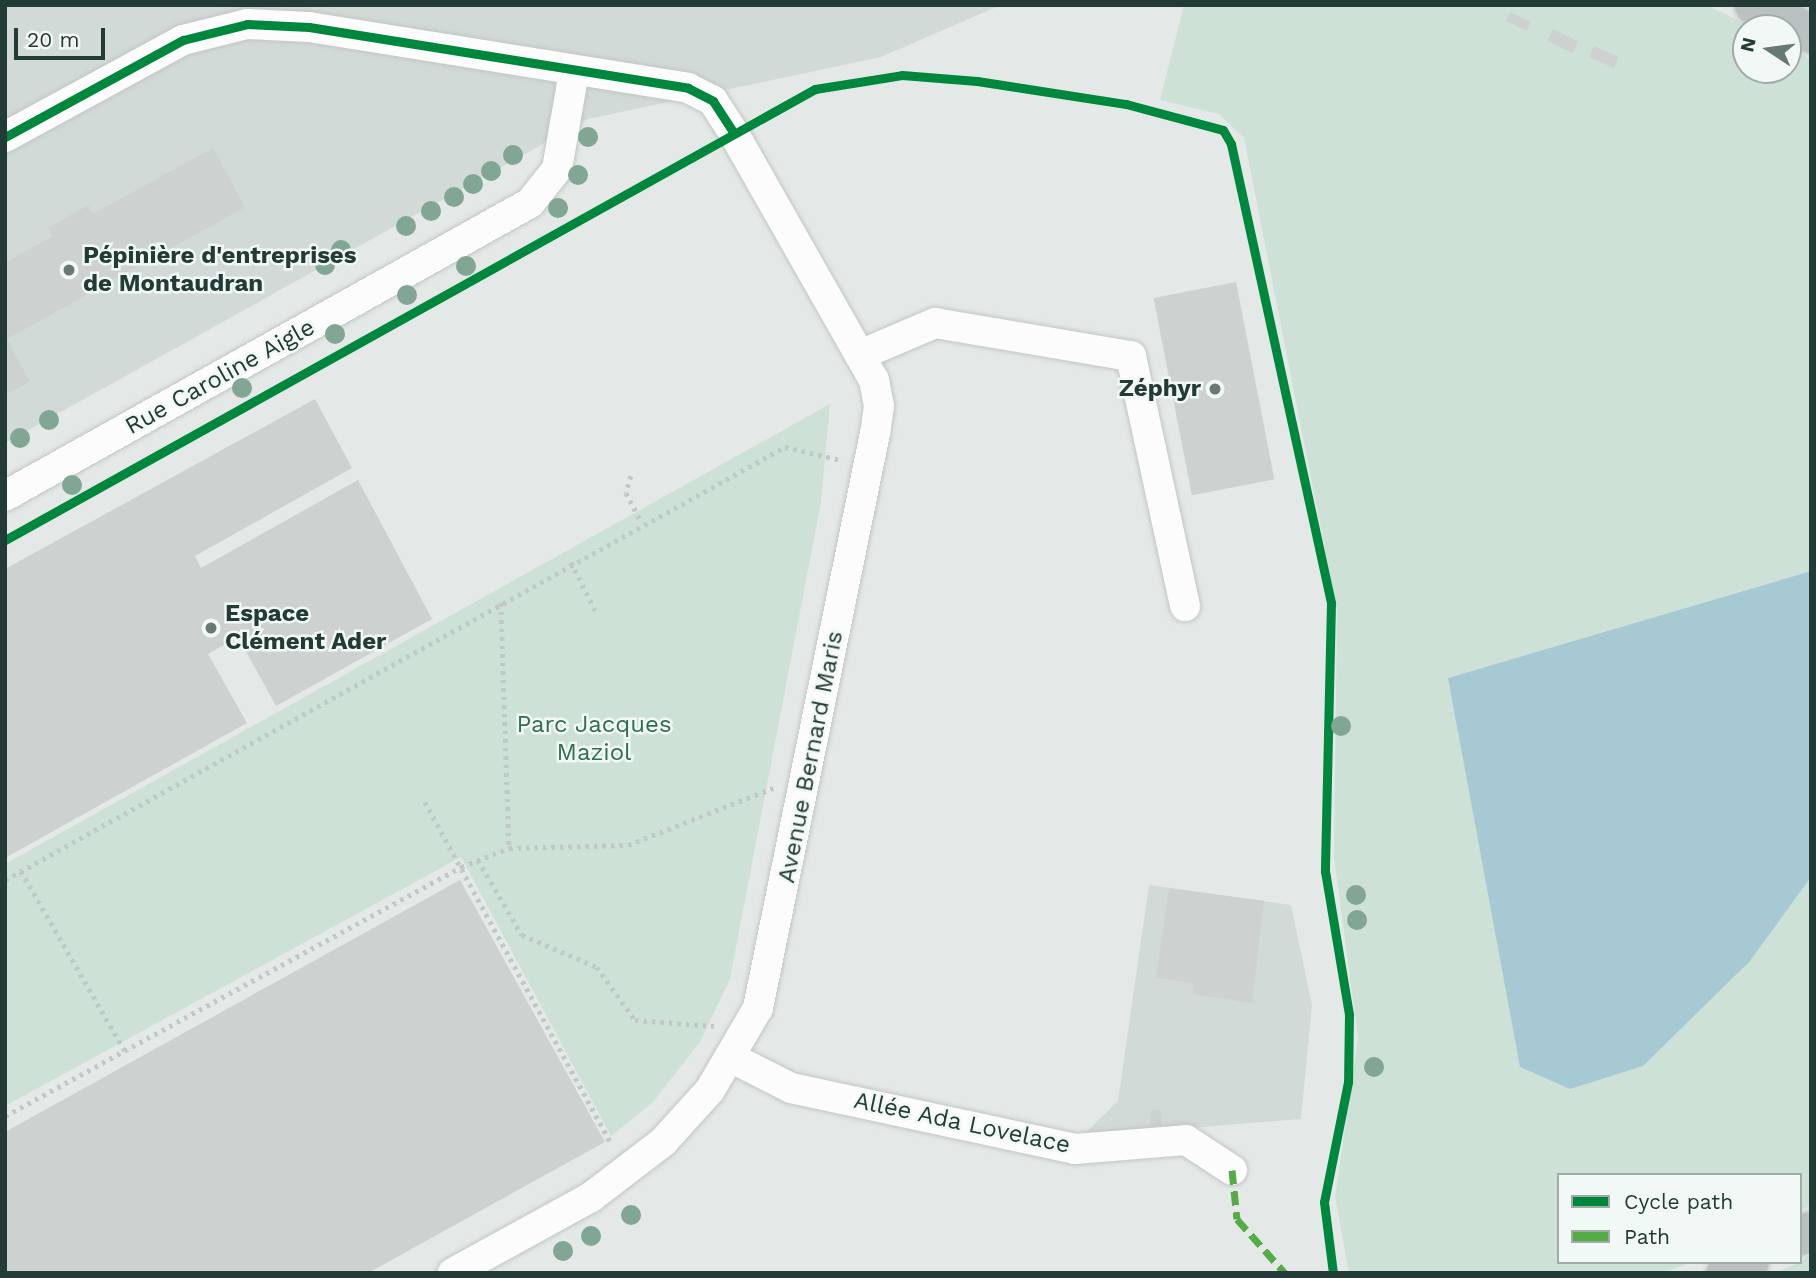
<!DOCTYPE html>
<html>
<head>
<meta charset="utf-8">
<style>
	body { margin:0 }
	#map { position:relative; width:1816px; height:1278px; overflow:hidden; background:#e4e9e7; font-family:"Work Sans",sans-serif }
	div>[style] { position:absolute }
	.built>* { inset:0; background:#d2dad7 }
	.green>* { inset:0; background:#cee1d6 }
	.water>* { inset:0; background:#a7c9d4 }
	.building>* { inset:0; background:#cdd1d0; transform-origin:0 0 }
	.path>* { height:4.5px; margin-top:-2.25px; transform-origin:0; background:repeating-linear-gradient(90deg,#c1c9c7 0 3.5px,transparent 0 8.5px) }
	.roads { filter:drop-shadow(0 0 2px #c1c6c4) drop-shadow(0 0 2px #c1c6c4) }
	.minor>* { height:30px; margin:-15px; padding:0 15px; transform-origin:15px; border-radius:15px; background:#fbfcfb }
	.highway>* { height:38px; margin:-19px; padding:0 19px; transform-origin:19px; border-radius:19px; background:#bbc1c1 }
	.quiet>* { height:7px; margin-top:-3.5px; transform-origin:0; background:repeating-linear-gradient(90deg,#53ac45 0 14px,transparent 0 21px) }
	.cycleway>* { height:9px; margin:-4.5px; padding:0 4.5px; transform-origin:4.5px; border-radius:4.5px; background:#00873e }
	.trees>* { width:20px; height:20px; margin:-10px; border-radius:50%; background:#81a693 }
	.dots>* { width:19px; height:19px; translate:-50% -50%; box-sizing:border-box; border:4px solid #f2f8f5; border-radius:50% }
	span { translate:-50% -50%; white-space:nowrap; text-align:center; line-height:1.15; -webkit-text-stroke:5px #f2f8f5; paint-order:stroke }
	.poi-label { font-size:24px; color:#233b37; font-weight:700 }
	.left { translate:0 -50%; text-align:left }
	.right { translate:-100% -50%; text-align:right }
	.street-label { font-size:24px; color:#233b37 }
	.park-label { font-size:24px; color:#306f4f }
	.frame { position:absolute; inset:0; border:7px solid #233b37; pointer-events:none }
	.legend { position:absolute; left:1557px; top:1173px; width:245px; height:91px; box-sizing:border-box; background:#f2f8f5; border:2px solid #9faca9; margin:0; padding:9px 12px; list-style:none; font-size:21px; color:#233b37 }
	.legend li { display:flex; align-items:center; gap:14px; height:35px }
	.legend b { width:35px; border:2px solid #9faca9 }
	.north { position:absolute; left:1732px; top:14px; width:70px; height:70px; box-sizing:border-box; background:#f2f8f5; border:2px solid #9faca9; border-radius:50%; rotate:283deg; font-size:19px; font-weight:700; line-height:28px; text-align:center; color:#233b37 }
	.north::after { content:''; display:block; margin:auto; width:24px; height:32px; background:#677875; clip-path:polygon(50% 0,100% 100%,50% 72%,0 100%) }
	.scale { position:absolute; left:14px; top:28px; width:91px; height:32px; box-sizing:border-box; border:4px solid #233b37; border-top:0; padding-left:9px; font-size:21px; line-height:24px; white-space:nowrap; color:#233b37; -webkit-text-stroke:5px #f2f8f5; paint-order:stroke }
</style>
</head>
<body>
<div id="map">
	<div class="built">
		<i style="clip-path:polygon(5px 5px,1001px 5px,881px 57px,588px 119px,5px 443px)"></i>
		<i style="clip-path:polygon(1149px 885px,1291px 905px,1312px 1005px,1301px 1119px,1081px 1137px,1118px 1101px)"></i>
	</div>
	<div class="green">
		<i style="clip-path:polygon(1184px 5px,1706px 5px,1754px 28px,1746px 28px,1746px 70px,1788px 70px,1788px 45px,1811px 60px,1811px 571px,1448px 678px,1750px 961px,1811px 877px,1811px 1205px,1800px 1211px,1800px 1175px,1559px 1175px,1559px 1262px,1692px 1262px,1663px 1273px,1349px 1273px,1335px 1197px,1358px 1038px,1334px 857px,1337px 610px,1244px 138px,1219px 114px,1160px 100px)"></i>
		<i style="clip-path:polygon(830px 404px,821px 502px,730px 979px,700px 1042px,653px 1102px,611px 1136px,461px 857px,5px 1106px,5px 864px)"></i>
		<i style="clip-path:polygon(1811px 1254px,1811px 1273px,1775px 1273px,1800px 1262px)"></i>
	</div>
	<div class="water">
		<i style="clip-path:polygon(1811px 571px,1811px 877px,1750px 961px,1643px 1066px,1570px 1089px,1520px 1067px,1448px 678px)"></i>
	</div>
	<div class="building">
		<i style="left:1510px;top:12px;width:23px;height:10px;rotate:25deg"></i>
		<i style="left:1553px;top:29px;width:28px;height:13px;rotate:26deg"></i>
		<i style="left:1594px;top:46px;width:27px;height:12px;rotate:24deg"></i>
		<i style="clip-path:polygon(213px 148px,245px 207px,7px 339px,30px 382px,5px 395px,5px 263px,53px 236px,48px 228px,88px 205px,93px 214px)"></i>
		<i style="left:1236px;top:282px;width:201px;height:84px;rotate:79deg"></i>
		<i style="clip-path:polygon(315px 399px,352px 468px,195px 556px,201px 568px,358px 480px,432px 619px,276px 706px,238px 637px,208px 654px,247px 723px,5px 858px,5px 569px)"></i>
		<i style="clip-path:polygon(460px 880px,605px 1142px,368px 1273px,5px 1273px,5px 1132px)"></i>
		<i style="clip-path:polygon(1169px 888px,1264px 901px,1252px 1003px,1193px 994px,1194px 983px,1156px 978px)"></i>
		<i style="left:1151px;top:1110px;width:11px;height:15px;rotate:5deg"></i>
	</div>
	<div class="path">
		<i style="left:631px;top:476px;width:18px;rotate:106deg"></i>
		<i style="left:626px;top:493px;width:34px;rotate:62deg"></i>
		<i style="left:571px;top:562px;width:58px;rotate:63.4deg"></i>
		<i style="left:501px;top:603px;width:245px;rotate:88.1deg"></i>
		<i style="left:425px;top:802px;width:388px;rotate:61.4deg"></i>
		<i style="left:478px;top:860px;width:87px;rotate:59.6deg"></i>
		<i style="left:522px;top:935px;width:82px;rotate:23.1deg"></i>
		<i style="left:597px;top:967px;width:65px;rotate:54.4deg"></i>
		<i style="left:635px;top:1020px;width:79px;rotate:4.3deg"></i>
		<i style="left:21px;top:871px;width:208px;rotate:60deg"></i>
		<i style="left:5px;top:880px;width:892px;rotate:-29.04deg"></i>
		<i style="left:785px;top:447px;width:57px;rotate:13.1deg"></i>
		<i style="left:5px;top:1116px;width:520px;rotate:-28.64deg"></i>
		<i style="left:461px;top:867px;width:52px;rotate:-21.6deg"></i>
		<i style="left:509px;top:848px;width:119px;rotate:-1.4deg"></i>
		<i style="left:628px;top:845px;width:156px;rotate:-21.5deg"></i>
	</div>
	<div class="roads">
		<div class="minor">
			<i style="left:5px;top:137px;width:203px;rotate:-28.6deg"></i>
			<i style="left:183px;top:40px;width:66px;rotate:-14deg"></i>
			<i style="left:247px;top:24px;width:62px;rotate:2.8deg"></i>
			<i style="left:309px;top:27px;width:384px;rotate:9.1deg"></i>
			<i style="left:688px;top:88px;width:28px;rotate:27deg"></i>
			<i style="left:713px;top:101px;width:37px;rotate:57deg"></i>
			<i style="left:733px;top:132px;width:285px;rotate:60.4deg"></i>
			<i style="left:874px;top:380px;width:26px;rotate:79deg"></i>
			<i style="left:879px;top:406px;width:27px;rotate:98deg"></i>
			<i style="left:875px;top:433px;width:587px;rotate:101.5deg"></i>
			<i style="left:758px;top:1008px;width:95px;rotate:120.3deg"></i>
			<i style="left:710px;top:1090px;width:70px;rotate:132.1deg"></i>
			<i style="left:663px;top:1142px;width:91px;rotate:142.6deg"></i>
			<i style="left:591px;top:1197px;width:158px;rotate:151.2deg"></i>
			<i style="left:860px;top:355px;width:82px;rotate:-23.1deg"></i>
			<i style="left:935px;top:323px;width:199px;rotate:9.6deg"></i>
			<i style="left:1131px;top:356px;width:256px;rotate:77.8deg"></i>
			<i style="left:5px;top:496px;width:601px;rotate:-29.17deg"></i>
			<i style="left:530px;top:203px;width:43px;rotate:-51.5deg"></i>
			<i style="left:557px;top:169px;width:98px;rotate:-80.1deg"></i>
			<i style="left:732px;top:1058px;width:66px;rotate:27deg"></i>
			<i style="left:791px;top:1088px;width:290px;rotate:12.1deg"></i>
			<i style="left:1075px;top:1149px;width:111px;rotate:-4.6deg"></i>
			<i style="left:1186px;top:1140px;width:55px;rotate:33.1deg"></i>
		</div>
		<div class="highway">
			<i style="left:1754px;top:5px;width:64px;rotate:27deg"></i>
			<i style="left:1800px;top:1236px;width:12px;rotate:-24deg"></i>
			<i style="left:1726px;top:1273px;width:26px;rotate:-25deg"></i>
		</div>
	</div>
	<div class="quiet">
		<i style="left:1232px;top:1170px;width:49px;rotate:84.2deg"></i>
		<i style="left:1237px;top:1219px;width:72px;rotate:48.4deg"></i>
	</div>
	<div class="cycleway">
		<i style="left:5px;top:137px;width:203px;rotate:-28.6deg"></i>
		<i style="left:183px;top:40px;width:66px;rotate:-14deg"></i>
		<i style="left:247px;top:24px;width:62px;rotate:2.8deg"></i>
		<i style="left:309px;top:27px;width:384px;rotate:9.1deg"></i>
		<i style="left:688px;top:88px;width:28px;rotate:27deg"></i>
		<i style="left:713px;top:101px;width:37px;rotate:57deg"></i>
		<i style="left:5px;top:540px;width:927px;rotate:-29.11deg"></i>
		<i style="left:815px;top:89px;width:88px;rotate:-9.1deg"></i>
		<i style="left:902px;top:75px;width:75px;rotate:4.6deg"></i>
		<i style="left:977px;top:81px;width:151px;rotate:8.8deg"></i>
		<i style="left:1126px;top:104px;width:100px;rotate:15deg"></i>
		<i style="left:1223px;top:130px;width:16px;rotate:60deg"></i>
		<i style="left:1231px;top:144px;width:470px;rotate:77.7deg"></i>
		<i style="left:1331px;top:603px;width:268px;rotate:91.3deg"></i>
		<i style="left:1325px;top:871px;width:145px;rotate:80.5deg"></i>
		<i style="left:1349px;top:1014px;width:68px;rotate:90.8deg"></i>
		<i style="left:1348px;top:1082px;width:122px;rotate:101.3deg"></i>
		<i style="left:1324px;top:1202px;width:72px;rotate:82.8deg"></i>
	</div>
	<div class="trees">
		<i style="left:588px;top:137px"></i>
		<i style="left:513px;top:155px"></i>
		<i style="left:491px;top:171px"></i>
		<i style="left:578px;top:175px"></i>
		<i style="left:473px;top:184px"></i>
		<i style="left:454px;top:197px"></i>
		<i style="left:558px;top:208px"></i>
		<i style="left:431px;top:211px"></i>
		<i style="left:406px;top:226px"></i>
		<i style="left:341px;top:250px"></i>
		<i style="left:325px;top:265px"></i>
		<i style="left:466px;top:266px"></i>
		<i style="left:407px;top:295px"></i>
		<i style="left:335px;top:334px"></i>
		<i style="left:242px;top:388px"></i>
		<i style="left:49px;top:420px"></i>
		<i style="left:20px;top:438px"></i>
		<i style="left:72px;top:485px"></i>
		<i style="left:1341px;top:726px"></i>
		<i style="left:1356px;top:895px"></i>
		<i style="left:1357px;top:920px"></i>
		<i style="left:1374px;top:1067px"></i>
		<i style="left:631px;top:1215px"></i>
		<i style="left:591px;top:1236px"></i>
		<i style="left:563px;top:1251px"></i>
	</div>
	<div class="dots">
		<i style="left:69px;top:270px;background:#677875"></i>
		<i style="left:1215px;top:389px;background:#677875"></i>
		<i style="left:211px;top:628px;background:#677875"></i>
	</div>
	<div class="poi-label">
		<span class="left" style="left:83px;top:270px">Pépinière d'entreprises<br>de Montaudran</span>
		<span class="right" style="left:1201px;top:389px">Zéphyr</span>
		<span class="left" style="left:225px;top:628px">Espace<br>Clément Ader</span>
	</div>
	<div class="street-label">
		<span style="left:220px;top:377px;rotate:-29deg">Rue Caroline Aigle</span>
		<span style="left:811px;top:757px;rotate:-79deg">Avenue Bernard Maris</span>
		<span style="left:962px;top:1123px;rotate:12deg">Allée Ada Lovelace</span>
	</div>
	<div class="park-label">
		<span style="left:594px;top:739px">Parc Jacques<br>Maziol</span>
	</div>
	<div class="frame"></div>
	<ul class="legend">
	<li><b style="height:9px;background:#00873e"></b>Cycle path</li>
	<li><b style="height:9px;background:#53ac45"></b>Path</li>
	</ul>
	<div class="north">N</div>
	<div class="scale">20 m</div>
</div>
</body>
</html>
